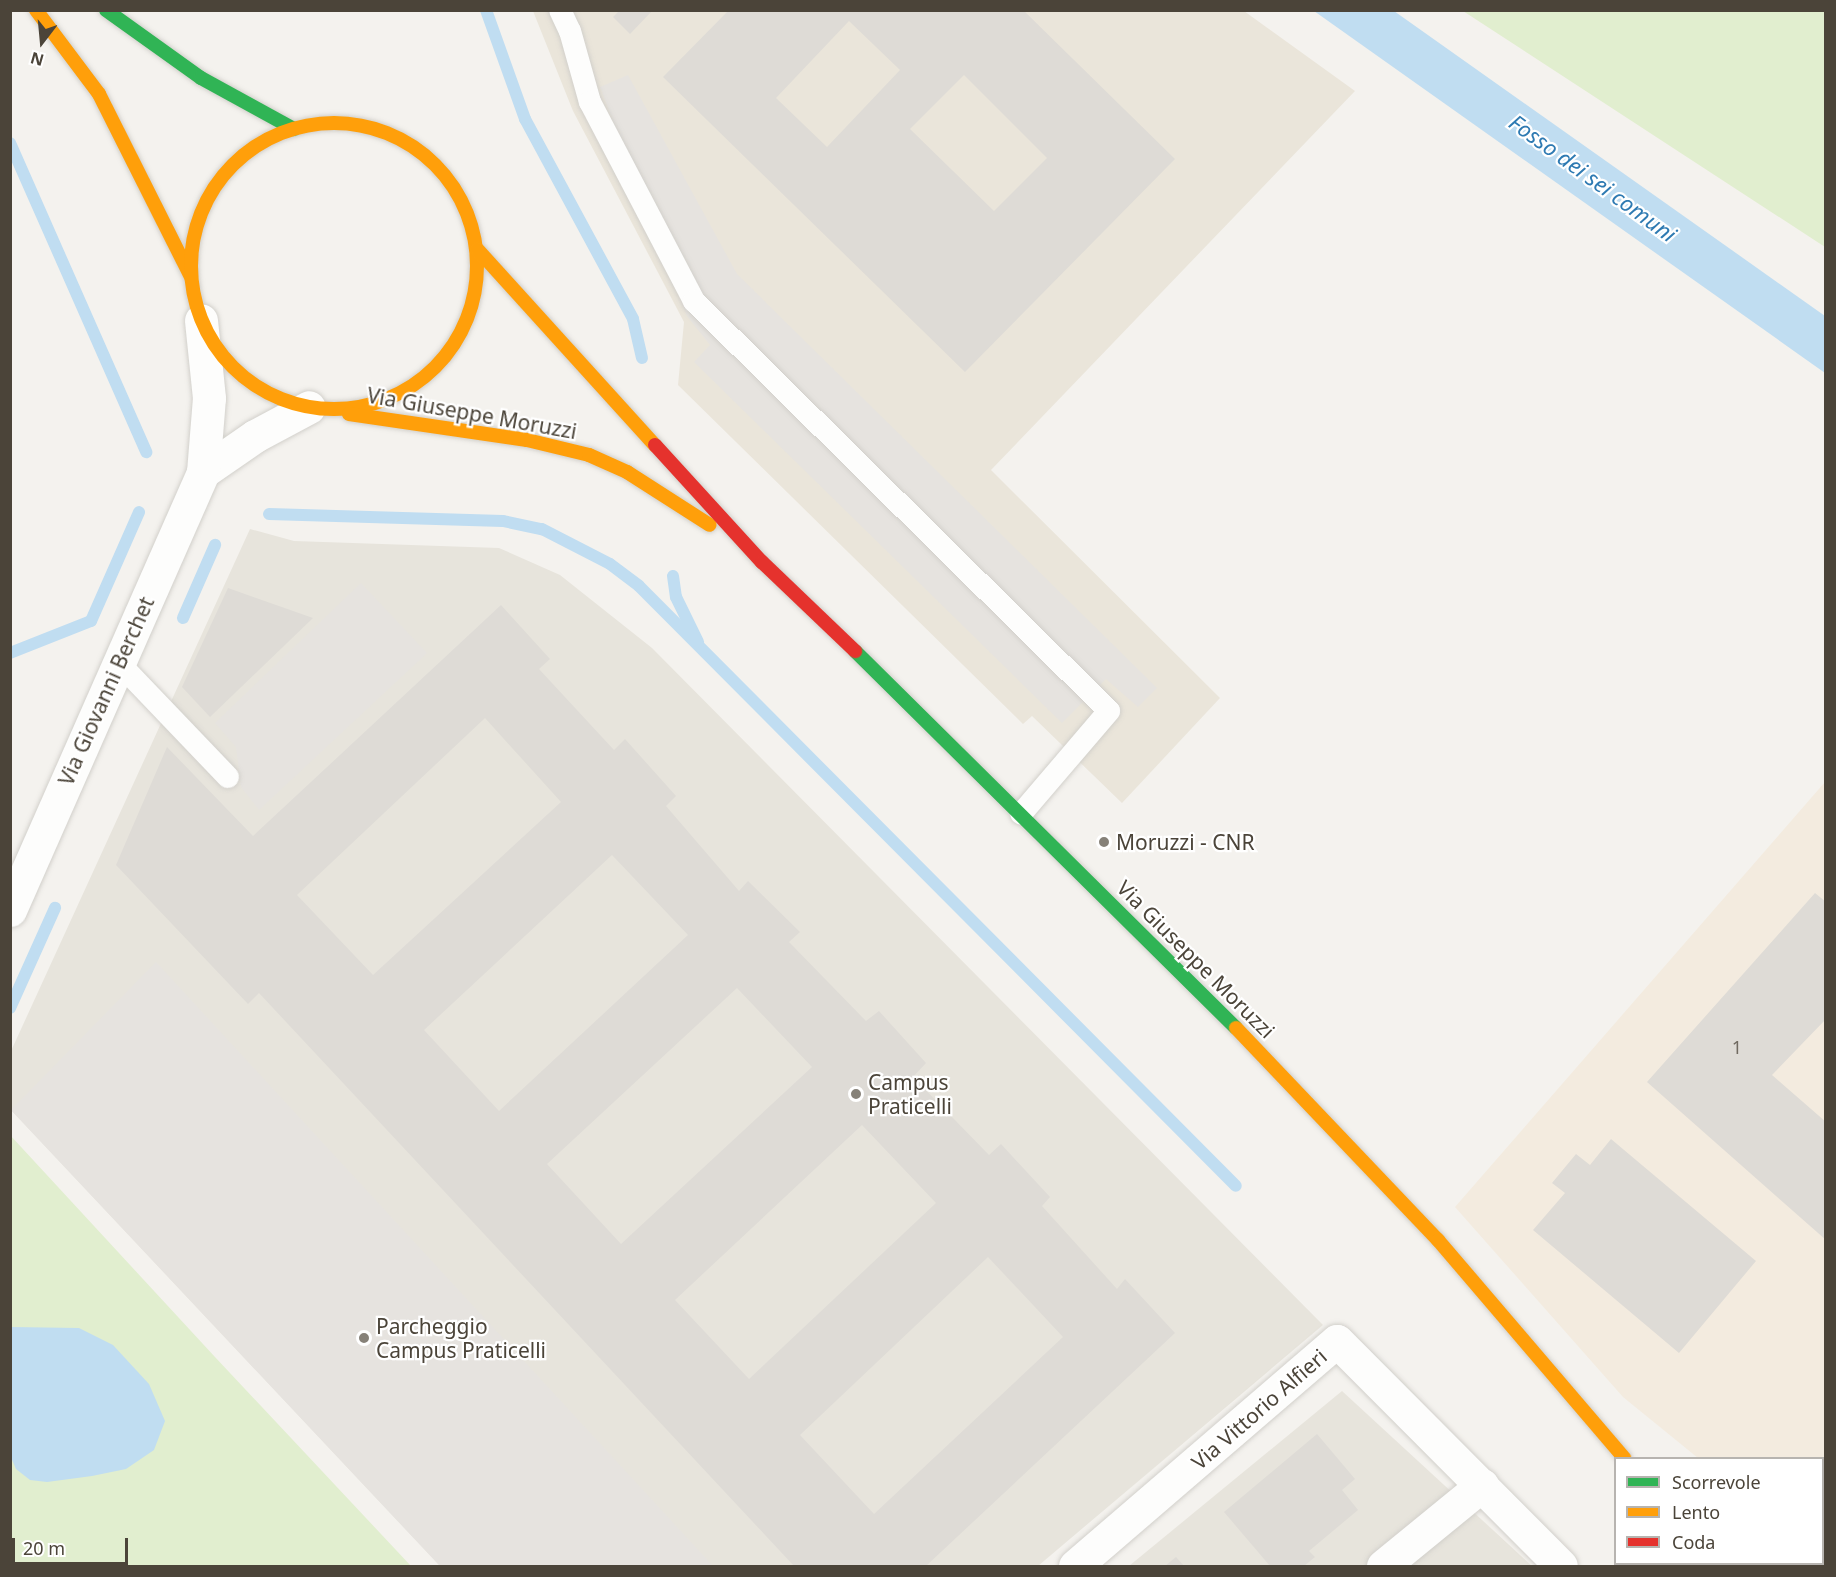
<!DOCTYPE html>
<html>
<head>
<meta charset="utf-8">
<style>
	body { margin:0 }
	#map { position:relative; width:1836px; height:1577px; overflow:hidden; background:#f4f2ee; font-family:"Noto Sans",sans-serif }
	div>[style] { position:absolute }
	.residential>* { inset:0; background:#e7e4dc }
	.commercial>* { inset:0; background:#f3ebdf }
	.education>* { inset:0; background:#eae5da }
	.green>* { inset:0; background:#e1eecf }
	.parking>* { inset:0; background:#e6e3df }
	.water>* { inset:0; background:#c0ddf1 }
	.stream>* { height:12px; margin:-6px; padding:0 6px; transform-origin:6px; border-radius:6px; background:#c0ddf1 }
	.building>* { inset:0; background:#dedbd6 }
	.roads { filter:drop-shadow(0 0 2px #d2d0cb) drop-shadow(0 0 2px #d2d0cb) }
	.lane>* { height:22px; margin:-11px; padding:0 11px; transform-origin:11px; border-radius:11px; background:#fdfdfc }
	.street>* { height:33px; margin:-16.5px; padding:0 16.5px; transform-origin:16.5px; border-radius:16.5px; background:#fdfdfc }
	.fast>* { height:14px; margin:-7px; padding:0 7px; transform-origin:7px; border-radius:7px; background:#30b455 }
	.slow>* { height:14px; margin:-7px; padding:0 7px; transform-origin:7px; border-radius:7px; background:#ff9f0a }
	.slow>.ring { margin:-7px; padding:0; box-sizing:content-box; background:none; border:14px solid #ff9f0a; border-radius:50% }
	.jam>* { height:14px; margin:-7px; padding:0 7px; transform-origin:7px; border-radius:7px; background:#e5322d }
	.dots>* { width:16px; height:16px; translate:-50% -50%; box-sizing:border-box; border:3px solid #fff; border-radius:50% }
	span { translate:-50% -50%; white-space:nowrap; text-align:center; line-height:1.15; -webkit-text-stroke:4.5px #fff; paint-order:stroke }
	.number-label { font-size:18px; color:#706a61 }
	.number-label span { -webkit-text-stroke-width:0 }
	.street-label { font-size:21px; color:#4b4439 }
	.poi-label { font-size:21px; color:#4b4439 }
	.left { translate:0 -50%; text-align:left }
	.water-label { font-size:22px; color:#2e7ab2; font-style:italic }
	.frame { position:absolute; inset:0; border:12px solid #4b4439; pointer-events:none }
	.legend { position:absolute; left:1614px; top:1457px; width:210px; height:108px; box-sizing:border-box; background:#fff; border:2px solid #b7b4b0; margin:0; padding:8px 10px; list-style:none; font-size:18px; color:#4b4439 }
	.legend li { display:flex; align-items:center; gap:12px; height:30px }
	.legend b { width:30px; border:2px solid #b7b4b0 }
	.north { position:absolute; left:12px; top:12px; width:60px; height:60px; -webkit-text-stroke:4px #fff; paint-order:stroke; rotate:196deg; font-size:16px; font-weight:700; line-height:24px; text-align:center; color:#4b4439 }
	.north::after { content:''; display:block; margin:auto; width:21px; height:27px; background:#4b4439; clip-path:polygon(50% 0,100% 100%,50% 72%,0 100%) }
	.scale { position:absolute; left:12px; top:1538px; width:116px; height:27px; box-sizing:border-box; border:3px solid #4b4439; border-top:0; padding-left:8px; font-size:18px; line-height:21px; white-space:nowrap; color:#4b4439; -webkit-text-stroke:4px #fff; paint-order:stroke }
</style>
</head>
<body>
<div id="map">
	<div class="residential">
		<i style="clip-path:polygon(250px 529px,294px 541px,499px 548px,560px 575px,652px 648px,1323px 1325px,1038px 1566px,440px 1566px,11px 1110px,11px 1051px)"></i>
		<i style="clip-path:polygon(1342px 1391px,1532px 1566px,1129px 1566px)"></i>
	</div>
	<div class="commercial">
		<i style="clip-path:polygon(1825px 782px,1825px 1566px,1802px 1566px,1800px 1564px,1822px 1564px,1822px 1458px,1698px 1458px,1623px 1397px,1455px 1207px)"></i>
	</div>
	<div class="education">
		<i style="clip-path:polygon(533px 11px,1244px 11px,1355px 91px,991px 470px,1220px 698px,1122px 803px,1032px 716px,1023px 724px,678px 385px,684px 322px,573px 111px)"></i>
	</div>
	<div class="green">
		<i style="clip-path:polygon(1463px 11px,1825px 11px,1825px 247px)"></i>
		<i style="clip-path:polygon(10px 1135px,215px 1357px,411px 1566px,11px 1566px)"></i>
	</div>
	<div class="parking">
		<i style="clip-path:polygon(628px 75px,737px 274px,1157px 688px,1138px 707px,1106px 679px,1062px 723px,694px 362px,710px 345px,687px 316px,600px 87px)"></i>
		<i style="clip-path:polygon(361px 583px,427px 653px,259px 810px,241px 787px,236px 747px,215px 723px)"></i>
		<i style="clip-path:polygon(156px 962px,713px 1566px,440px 1566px,11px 1110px)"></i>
	</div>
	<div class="water">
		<i style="clip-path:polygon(1314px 11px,1394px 11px,1825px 316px,1825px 373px)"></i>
		<i style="clip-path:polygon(11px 1327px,79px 1328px,113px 1345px,149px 1384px,165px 1421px,154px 1450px,126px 1469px,92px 1476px,47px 1482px,30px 1480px,16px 1469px,10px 1455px)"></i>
	</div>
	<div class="stream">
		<i style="left:486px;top:10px;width:116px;rotate:70.3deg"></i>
		<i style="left:525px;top:119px;width:227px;rotate:61.6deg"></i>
		<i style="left:633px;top:319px;width:40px;rotate:77deg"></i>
		<i style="left:10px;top:143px;width:338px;rotate:66.2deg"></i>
		<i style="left:269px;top:514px;width:234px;rotate:1.7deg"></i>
		<i style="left:503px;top:521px;width:40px;rotate:12deg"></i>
		<i style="left:542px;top:529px;width:76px;rotate:27.2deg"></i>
		<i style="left:610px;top:564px;width:36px;rotate:37deg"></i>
		<i style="left:639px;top:586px;width:846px;rotate:45.14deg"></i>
		<i style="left:673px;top:576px;width:21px;rotate:82deg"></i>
		<i style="left:676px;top:597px;width:50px;rotate:63.9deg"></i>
		<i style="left:183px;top:618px;width:80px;rotate:-66.3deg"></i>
		<i style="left:10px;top:653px;width:87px;rotate:-21.6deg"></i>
		<i style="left:91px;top:621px;width:119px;rotate:-66.2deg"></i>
		<i style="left:10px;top:1008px;width:110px;rotate:-65.8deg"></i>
	</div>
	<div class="building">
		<i style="clip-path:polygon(620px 10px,653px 10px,630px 34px,613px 17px)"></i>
		<i style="clip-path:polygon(evenodd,729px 10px,1023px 10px,1175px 159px,965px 372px,663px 77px,729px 10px,849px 21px,900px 70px,827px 147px,776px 98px,849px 21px,729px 10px,964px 75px,1047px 158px,994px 211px,910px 129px,964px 75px)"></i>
		<i style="clip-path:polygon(228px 588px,313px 618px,210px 717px,182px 687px)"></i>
		<i style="clip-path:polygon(evenodd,501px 605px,550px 659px,539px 669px,614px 750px,625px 739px,676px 796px,666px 806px,739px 891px,748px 881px,800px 932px,789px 942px,866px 1021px,879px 1011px,926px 1063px,913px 1077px,989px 1155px,1001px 1144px,1050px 1197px,1042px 1206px,1117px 1289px,1125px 1279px,1175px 1333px,926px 1566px,794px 1566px,259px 993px,248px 1004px,116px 865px,167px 747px,253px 836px,501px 605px,485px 718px,561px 802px,373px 975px,297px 895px,485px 718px,501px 605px,612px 855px,688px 935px,499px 1111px,424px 1030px,612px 855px,501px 605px,737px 988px,812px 1067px,621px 1244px,547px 1164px,737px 988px,501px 605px,862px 1125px,936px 1203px,749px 1379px,675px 1300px,862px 1125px,501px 605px,988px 1257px,1063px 1337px,874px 1514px,800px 1435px,988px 1257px)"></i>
		<i style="clip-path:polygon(1815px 893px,1826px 902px,1826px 1019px,1772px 1075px,1826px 1122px,1826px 1240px,1647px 1082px)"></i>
		<i style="clip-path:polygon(1611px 1139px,1756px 1261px,1679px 1353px,1533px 1230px,1565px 1193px,1552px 1183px,1576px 1154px,1590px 1165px)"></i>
		<i style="clip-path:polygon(1317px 1434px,1355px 1479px,1342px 1490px,1358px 1510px,1309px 1551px,1315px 1557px,1304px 1566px,1270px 1566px,1224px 1512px)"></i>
		<i style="clip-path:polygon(1176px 1557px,1184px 1566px,1165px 1566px)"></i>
	</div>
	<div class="roads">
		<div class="lane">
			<i style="left:560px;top:10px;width:23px;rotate:65deg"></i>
			<i style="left:570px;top:31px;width:74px;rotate:74.3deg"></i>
			<i style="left:590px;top:102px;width:225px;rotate:62.4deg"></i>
			<i style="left:694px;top:301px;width:583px;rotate:44.65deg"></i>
			<i style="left:1109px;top:711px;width:135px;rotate:130.5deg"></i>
			<i style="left:118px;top:662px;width:159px;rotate:46.3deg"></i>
		</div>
		<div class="street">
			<i style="left:203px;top:472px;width:63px;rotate:-34.7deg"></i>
			<i style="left:255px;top:436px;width:61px;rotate:-28.2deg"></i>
			<i style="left:10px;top:910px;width:479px;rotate:-66.2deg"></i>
			<i style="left:203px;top:472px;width:74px;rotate:-85.4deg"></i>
			<i style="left:209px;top:398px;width:78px;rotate:-95.9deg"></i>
			<i style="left:1075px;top:1566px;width:345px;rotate:-40.7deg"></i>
			<i style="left:1337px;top:1341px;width:317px;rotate:45.1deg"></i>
			<i style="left:1383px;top:1566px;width:128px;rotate:-39.3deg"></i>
		</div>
		<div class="fast">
			<i style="left:106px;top:10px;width:117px;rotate:35.6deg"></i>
			<i style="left:201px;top:78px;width:106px;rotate:28.7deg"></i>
			<i style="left:855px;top:651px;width:536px;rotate:44.7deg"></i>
		</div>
		<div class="slow">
			<i style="left:36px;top:10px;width:105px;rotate:53.1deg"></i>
			<i style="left:99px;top:94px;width:203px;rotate:63.3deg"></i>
			<i class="ring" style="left:191px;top:123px;width:272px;height:272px"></i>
			<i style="left:477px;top:249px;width:265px;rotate:47.8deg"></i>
			<i style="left:349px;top:414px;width:180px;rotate:8.3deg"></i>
			<i style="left:527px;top:440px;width:64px;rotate:13.6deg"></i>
			<i style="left:589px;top:455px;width:42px;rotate:24.1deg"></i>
			<i style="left:627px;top:472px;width:98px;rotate:32.6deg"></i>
			<i style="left:1236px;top:1028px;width:293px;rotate:46.4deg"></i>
			<i style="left:1438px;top:1240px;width:287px;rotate:49.5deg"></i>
			<i style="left:1706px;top:1564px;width:3px;rotate:45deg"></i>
		</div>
		<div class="jam">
			<i style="left:655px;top:445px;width:159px;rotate:47.6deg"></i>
			<i style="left:762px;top:562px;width:129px;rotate:43.7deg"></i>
			<i style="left:1747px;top:1564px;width:3px;rotate:45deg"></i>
		</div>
	</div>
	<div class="dots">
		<i style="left:1104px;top:842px;background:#868178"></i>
		<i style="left:856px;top:1094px;background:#868178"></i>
		<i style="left:364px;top:1338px;background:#868178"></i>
	</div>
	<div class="number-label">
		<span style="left:1737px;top:1047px">1</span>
	</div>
	<div class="street-label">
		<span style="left:472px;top:413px;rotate:10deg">Via Giuseppe Moruzzi</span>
		<span style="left:106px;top:691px;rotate:-66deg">Via Giovanni Berchet</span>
		<span style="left:1196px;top:959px;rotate:45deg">Via Giuseppe Moruzzi</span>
		<span style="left:1259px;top:1409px;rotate:-41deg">Via Vittorio Alfieri</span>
	</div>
	<div class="poi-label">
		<span class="left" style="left:1116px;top:842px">Moruzzi - CNR</span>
		<span class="left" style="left:868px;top:1094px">Campus<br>Praticelli</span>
		<span class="left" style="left:376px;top:1338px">Parcheggio<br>Campus Praticelli</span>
	</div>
	<div class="water-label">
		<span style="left:1593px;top:178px;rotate:36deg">Fosso dei sei comuni</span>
	</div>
	<div class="frame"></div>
	<ul class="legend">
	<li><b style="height:8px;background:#30b455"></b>Scorrevole</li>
	<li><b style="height:8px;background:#ff9f0a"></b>Lento</li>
	<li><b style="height:8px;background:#e5322d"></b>Coda</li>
	</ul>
	<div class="north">N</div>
	<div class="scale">20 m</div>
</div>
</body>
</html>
